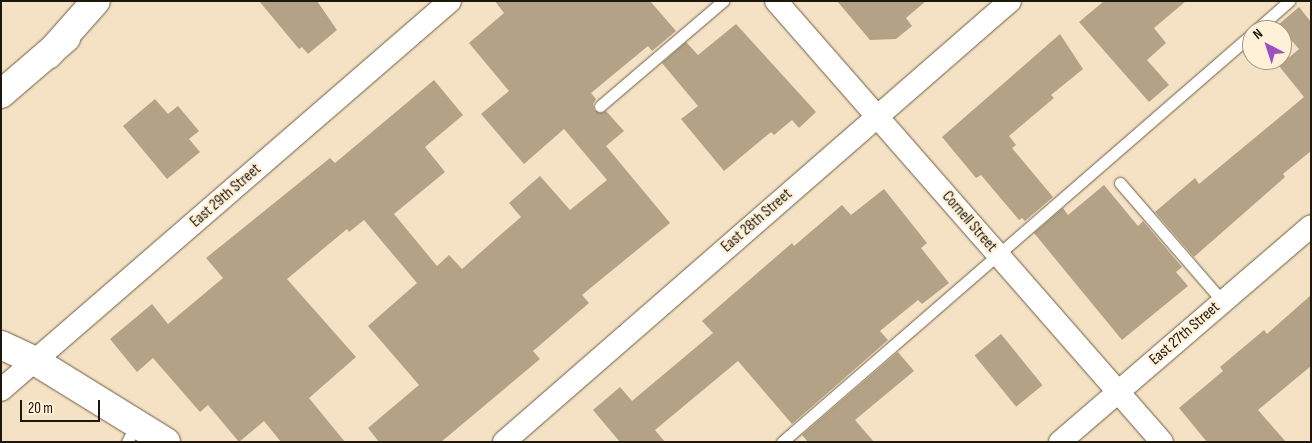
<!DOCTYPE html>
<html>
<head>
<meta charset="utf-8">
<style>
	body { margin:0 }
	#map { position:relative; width:1312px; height:443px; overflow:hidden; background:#f5e2c5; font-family:"Sofia Sans Condensed",sans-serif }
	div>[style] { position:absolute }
	.building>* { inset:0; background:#b4a286; transform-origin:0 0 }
	.roads { filter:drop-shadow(0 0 1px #6d5d43) drop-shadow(0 0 1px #6d5d43) }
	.lane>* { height:11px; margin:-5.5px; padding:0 5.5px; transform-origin:5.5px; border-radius:5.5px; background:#fff }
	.street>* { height:22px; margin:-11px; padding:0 11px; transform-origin:11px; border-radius:11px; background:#fff }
	.secondary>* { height:28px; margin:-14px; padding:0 14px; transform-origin:14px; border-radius:14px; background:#fff }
	.highway>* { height:28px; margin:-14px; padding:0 14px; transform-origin:14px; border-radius:14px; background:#fff }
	span { translate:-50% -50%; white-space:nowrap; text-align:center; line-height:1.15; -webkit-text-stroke:5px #fff0d8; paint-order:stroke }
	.street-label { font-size:16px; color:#1d170c }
	.frame { position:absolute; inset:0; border:2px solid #1d170c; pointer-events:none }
	.north { position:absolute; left:1242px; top:20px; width:50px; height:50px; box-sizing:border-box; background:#fff0d8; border:1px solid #a59986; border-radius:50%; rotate:320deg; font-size:14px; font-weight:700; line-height:20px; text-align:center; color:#1d170c }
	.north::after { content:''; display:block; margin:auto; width:18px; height:22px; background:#9c50c1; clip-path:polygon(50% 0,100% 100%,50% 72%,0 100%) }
	.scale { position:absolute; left:20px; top:400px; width:80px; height:22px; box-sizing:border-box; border:2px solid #1d170c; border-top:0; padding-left:6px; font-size:15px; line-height:18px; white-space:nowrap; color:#1d170c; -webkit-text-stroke:4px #fff0d8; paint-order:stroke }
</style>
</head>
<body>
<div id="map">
	<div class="building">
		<i style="clip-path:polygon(259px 1px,317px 1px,337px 30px,308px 54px,302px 47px,299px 49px)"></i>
		<i style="clip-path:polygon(495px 1px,650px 1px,676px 31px,652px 51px,648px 46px,591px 93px,596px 99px,593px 104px,594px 110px,601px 113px,606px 111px,624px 131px,606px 146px,670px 223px,582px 295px,589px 303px,533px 351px,540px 359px,441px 442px,379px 442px,368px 428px,419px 385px,368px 326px,417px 283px,364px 220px,349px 232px,347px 229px,287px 279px,356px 357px,309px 398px,345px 442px,281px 442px,264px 421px,239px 442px,208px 405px,200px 412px,153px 358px,137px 372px,110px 339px,152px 304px,168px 324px,223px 278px,206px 258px,330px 158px,335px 163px,434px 80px,463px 115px,425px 147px,445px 172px,394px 214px,437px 266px,449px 255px,462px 269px,499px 236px,521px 217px,509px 203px,540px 176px,570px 210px,607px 180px,564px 129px,524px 164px,481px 114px,509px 91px,469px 43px,504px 13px)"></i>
		<i style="clip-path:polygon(837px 1px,926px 1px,906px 18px,912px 26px,896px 39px,870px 40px)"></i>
		<i style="clip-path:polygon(1104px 1px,1186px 1px,1154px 28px,1166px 43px,1147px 60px,1169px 85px,1149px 102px,1079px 22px)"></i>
		<i style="clip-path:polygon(1299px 7px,1311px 22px,1311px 151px,1283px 174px,1285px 177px,1194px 257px,1155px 212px,1195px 178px,1199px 184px,1304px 97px,1279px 66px,1299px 49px,1278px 25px)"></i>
		<i style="clip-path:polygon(736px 24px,816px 112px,799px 128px,792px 120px,774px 135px,771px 132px,724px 171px,681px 119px,698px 106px,662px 63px,686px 42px,698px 55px)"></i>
		<i style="clip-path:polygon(1060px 34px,1083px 69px,1051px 95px,1054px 98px,1009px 136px,1016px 145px,1012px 148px,1053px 197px,1025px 221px,1022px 218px,1019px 220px,981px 175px,976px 178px,942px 137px)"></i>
		<i style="clip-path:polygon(155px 99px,168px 114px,178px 106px,199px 131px,189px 139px,200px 152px,167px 179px,123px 126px)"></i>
		<i style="clip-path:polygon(1104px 185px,1138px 226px,1143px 221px,1182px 267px,1176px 272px,1188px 286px,1122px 340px,1034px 233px,1063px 208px,1068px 215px)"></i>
		<i style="clip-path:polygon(884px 189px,927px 243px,921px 248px,949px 283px,922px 304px,918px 300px,880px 331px,888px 340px,792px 424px,738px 361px,655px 430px,665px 442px,620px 442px,593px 410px,620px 387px,632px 401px,713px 333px,702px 321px,792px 243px,794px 246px,842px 205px,851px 215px)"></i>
		<i style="clip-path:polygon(1311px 295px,1311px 366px,1258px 410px,1286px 442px,1207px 442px,1179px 408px,1223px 371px,1220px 367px,1264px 330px,1267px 334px)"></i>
		<i style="left:1001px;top:334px;width:66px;height:34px;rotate:51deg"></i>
		<i style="clip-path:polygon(898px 352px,914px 371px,855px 420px,874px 442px,808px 442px,802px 435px)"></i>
	</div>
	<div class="roads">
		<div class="lane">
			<i style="left:1256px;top:30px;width:44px;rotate:-41.3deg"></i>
			<i style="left:600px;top:106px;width:162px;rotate:-40.5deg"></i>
			<i style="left:1120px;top:183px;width:157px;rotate:49.1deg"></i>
			<i style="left:127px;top:442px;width:21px;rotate:-62deg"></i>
			<i style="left:782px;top:442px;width:622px;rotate:-40.96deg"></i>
		</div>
		<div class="street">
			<i style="left:776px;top:1px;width:586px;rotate:48.8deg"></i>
			<i style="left:1px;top:390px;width:594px;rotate:-40.9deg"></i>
			<i style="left:504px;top:442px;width:671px;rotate:-41.07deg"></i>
			<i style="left:1060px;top:442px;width:331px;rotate:-40.7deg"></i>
		</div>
		<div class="secondary">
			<i style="left:1px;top:94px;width:86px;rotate:-40.7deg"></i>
			<i style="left:1px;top:345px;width:38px;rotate:25deg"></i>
			<i style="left:35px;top:361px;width:154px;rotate:31.7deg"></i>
		</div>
		<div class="highway">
			<i style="left:48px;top:55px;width:72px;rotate:-48.4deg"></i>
		</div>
	</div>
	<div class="street-label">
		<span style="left:226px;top:196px;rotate:-41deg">East 29th Street</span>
		<span style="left:757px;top:221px;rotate:-41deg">East 28th Street</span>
		<span style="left:969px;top:222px;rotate:49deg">Cornell Street</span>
		<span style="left:1185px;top:334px;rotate:-41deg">East 27th Street</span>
	</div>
	<div class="frame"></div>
	<div class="north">N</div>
	<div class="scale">20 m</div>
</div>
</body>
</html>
